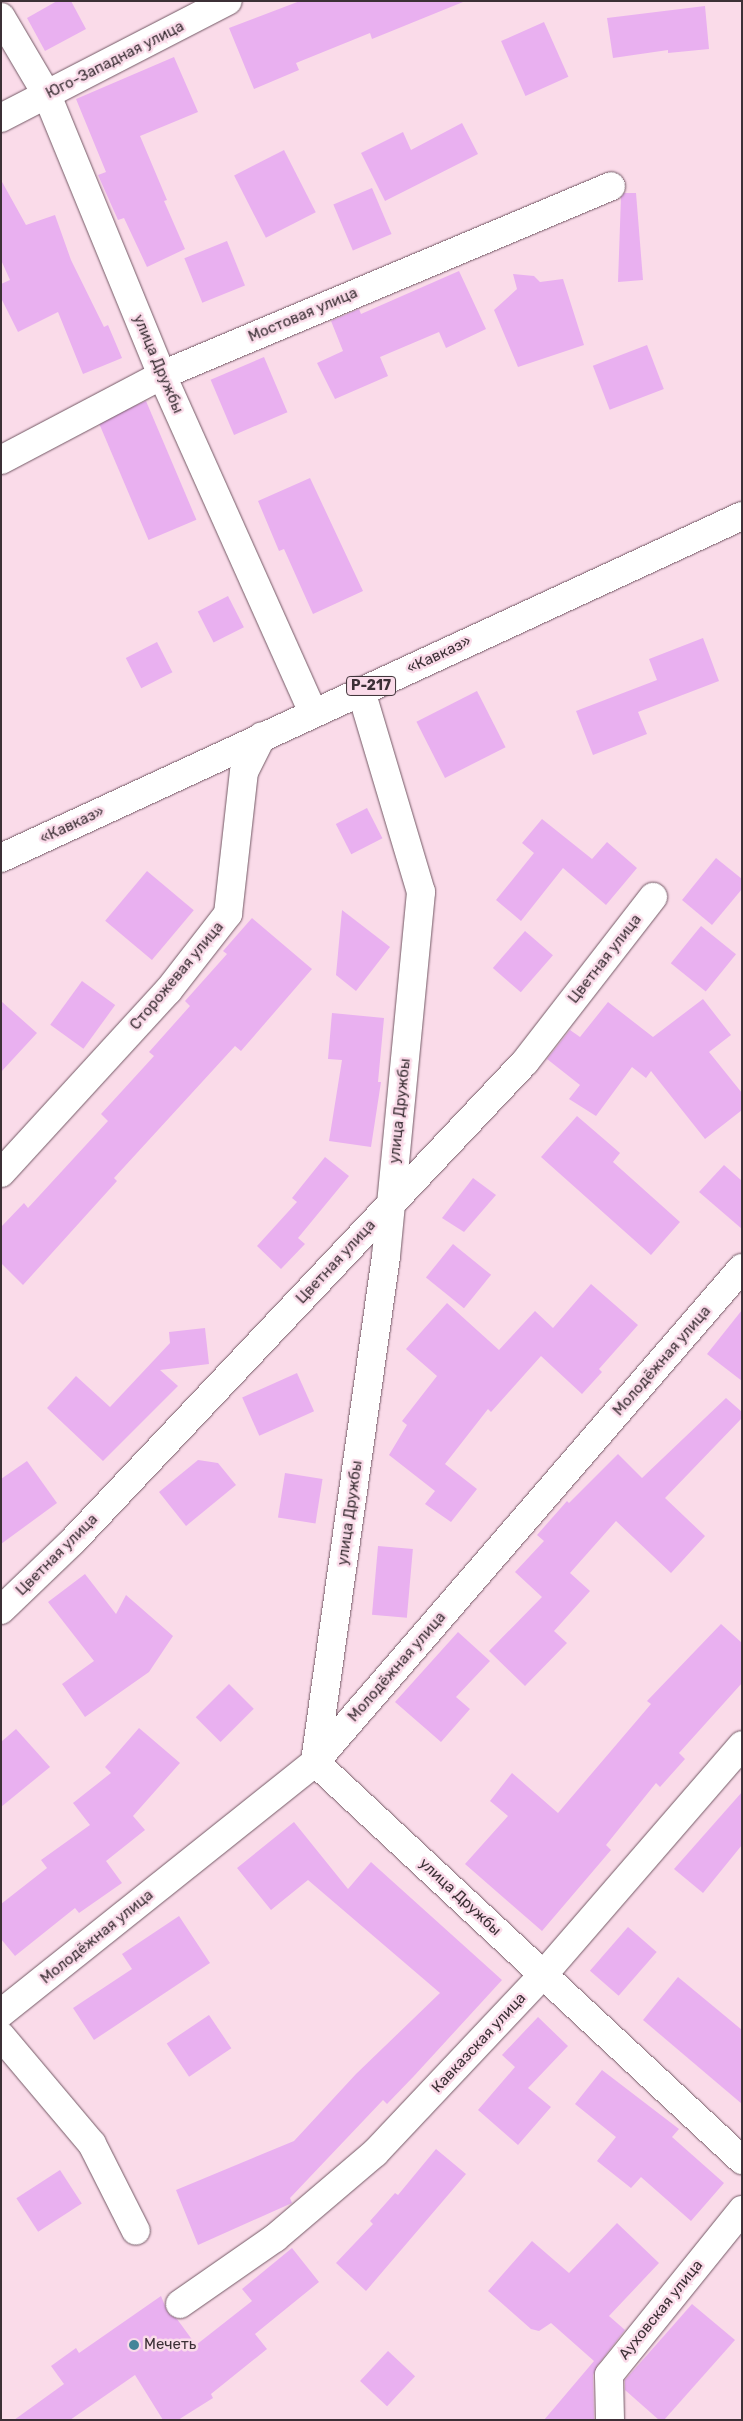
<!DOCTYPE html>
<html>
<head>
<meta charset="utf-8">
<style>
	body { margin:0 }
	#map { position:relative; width:743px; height:2421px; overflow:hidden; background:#fadbe9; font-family:Rubik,sans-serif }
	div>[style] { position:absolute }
	.building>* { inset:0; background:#e9b0f0; transform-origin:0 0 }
	.roads { filter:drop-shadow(0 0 1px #735965) drop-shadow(0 0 1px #735965) }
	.minor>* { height:28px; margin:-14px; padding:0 14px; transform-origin:14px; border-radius:14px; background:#fff }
	.trunk>* { height:28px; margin:-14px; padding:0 14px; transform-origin:14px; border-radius:14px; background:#fff }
	.dots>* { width:14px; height:14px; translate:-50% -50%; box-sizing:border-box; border:2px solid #fadbe9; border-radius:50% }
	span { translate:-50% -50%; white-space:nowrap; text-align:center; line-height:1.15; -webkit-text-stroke:5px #fadbe9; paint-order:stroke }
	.shield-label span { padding:1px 4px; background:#fadbe9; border:1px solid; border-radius:4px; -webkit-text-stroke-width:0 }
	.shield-label { font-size:14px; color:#3c3036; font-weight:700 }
	.street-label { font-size:15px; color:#3c3036 }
	.poi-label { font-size:15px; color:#3c3036 }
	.left { translate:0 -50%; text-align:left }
	.frame { position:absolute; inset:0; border:2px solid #3c3036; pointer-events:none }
</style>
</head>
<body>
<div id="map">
	<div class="building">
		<i style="clip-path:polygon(57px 1px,71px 1px,86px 29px,45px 51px,27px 18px)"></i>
		<i style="clip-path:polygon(300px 1px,463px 1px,463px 2px,372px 39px,370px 33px,296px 63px,299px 70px,254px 89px,229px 28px)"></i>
		<i style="clip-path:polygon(705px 6px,709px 49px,668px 53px,668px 50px,613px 58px,607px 18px)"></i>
		<i style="left:544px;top:22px;width:60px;height:47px;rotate:66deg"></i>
		<i style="clip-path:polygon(174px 57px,198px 112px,140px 136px,167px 200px,164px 201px,185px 249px,147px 267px,124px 218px,118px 220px,98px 175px,106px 172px,76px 99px)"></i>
		<i style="clip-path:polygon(462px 123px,478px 154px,385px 201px,361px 153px,403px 132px,411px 150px)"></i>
		<i style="left:284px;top:150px;width:70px;height:56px;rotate:63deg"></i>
		<i style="clip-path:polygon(1px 180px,26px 225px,55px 215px,71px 260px,104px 327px,108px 325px,122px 358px,83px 374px,58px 312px,18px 332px,1px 298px,1px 284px,10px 280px,1px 260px)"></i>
		<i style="left:372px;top:188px;width:50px;height:42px;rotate:67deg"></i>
		<i style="clip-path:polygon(624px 193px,636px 193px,643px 280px,618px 282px,621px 197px)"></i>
		<i style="left:227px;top:241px;width:48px;height:46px;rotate:68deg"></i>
		<i style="clip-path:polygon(459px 271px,486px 329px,446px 348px,439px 332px,380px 357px,388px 376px,335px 399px,317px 363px,343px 351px,331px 321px,359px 309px,361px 314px)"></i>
		<i style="clip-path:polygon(513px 274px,534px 276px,540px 282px,563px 279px,584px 345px,518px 367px,494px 310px,517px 289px)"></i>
		<i style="left:647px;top:345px;width:47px;height:58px;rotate:69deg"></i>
		<i style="left:264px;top:357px;width:60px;height:58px;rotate:67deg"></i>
		<i style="left:146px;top:401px;width:129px;height:52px;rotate:67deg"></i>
		<i style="clip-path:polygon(310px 478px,363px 591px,313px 614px,284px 549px,279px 551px,258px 501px)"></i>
		<i style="left:228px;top:596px;width:35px;height:34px;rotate:63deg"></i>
		<i style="clip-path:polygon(703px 638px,719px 681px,638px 712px,647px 734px,593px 755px,576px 711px,657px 680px,649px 659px)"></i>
		<i style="left:157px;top:642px;width:34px;height:35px;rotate:63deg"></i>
		<i style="left:477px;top:691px;width:63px;height:68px;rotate:63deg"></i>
		<i style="left:367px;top:808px;width:34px;height:35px;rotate:63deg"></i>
		<i style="clip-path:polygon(542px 819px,592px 859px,607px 842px,637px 868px,606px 905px,563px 868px,521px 921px,496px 900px,534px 853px,522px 843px)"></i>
		<i style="clip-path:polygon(716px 858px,742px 879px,742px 889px,712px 925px,682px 900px)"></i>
		<i style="left:147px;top:871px;width:61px;height:65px;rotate:40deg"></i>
		<i style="clip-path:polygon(342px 910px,390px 947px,356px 991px,336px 975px)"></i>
		<i style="clip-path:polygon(252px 918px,312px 969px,241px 1051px,235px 1046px,114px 1178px,117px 1181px,23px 1285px,1px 1263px,1px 1227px,24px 1203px,28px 1208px,108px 1121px,101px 1114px,154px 1056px,149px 1052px,190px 1006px,185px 1001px,227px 954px,223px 951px)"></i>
		<i style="left:701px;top:926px;width:45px;height:48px;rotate:39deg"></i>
		<i style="left:525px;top:931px;width:37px;height:49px;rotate:41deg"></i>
		<i style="left:82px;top:981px;width:41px;height:54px;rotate:36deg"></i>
		<i style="clip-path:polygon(703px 999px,731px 1035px,709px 1052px,742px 1093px,742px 1110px,705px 1139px,651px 1071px,646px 1078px,632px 1067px,596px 1116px,569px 1099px,580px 1085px,547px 1059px,570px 1030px,580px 1037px,608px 1002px,653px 1037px)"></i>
		<i style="clip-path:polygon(1px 1001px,37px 1033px,1px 1072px)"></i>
		<i style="clip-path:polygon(332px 1013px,384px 1018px,378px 1082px,381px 1082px,371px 1147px,329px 1141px,342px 1060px,328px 1059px)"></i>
		<i style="clip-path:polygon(577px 1116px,620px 1153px,613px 1162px,680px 1222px,651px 1255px,541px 1157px)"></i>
		<i style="clip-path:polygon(325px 1157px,349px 1176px,298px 1238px,305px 1244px,281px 1269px,257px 1246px,297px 1202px,292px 1198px)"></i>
		<i style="clip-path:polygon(724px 1165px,742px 1181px,742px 1229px,699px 1192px)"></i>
		<i style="clip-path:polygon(473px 1178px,496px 1195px,464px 1232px,442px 1218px)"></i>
		<i style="left:453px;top:1244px;width:49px;height:43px;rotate:39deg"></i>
		<i style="clip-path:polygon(591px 1284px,638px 1325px,599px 1369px,602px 1372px,582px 1394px,541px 1356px,491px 1412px,488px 1409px,445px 1464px,477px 1489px,451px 1522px,425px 1504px,435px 1491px,389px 1455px,407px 1425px,402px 1421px,437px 1376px,406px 1349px,447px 1303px,499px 1350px,535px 1311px,553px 1328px)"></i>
		<i style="clip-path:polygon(742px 1310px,742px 1381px,707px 1354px)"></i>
		<i style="clip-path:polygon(205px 1328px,209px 1364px,160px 1370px,178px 1386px,103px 1461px,47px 1408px,76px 1376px,110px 1407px,170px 1343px,169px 1332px)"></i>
		<i style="left:297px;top:1373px;width:42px;height:60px;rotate:66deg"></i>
		<i style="clip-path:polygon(726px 1398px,742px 1412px,742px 1418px,665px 1498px,705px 1536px,671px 1573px,616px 1521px,570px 1573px,590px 1591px,554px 1631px,567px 1643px,525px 1686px,489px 1651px,542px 1597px,515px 1572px,544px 1541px,537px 1535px,567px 1501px,569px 1503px,618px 1454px,642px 1478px)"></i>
		<i style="clip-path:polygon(198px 1460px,218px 1463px,236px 1485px,186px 1526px,159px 1492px)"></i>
		<i style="clip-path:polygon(27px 1461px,57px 1503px,1px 1544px,1px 1479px)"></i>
		<i style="left:285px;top:1473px;width:38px;height:45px;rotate:9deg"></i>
		<i style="left:378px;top:1546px;width:35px;height:69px;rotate:5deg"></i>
		<i style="clip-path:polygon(85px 1574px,116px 1614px,126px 1595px,173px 1636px,149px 1672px,85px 1717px,62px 1684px,94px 1661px,48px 1602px)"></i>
		<i style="clip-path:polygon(721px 1624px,742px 1643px,742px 1683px,679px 1753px,685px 1759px,660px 1787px,656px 1783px,606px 1845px,611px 1850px,542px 1931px,465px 1864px,508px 1816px,490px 1801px,512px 1773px,558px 1813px,651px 1704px,647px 1701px)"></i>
		<i style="clip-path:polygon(458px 1632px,490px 1661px,456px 1697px,470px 1709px,441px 1742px,395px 1702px)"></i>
		<i style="left:229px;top:1684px;width:35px;height:47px;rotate:45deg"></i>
		<i style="clip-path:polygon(139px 1728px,180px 1763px,133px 1816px,145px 1830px,106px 1861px,122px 1883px,79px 1913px,75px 1908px,15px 1956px,1px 1939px,1px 1904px,47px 1868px,41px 1860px,90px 1825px,73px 1803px,111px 1773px,105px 1767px)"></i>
		<i style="clip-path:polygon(16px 1729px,50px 1767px,1px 1807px,1px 1742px)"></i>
		<i style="clip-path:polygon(742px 1792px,742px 1845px,703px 1893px,674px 1869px)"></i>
		<i style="clip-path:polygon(294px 1822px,348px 1889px,371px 1862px,502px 1980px,414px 2076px,387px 2104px,383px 2100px,290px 2198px,292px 2203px,198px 2245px,176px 2190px,294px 2141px,356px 2074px,440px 1993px,308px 1880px,271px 1910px,237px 1868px)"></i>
		<i style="clip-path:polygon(179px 1916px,210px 1963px,94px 2040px,73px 2008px,132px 1969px,122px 1954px)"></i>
		<i style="left:628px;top:1927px;width:38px;height:58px;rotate:41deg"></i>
		<i style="clip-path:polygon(678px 1977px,742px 2030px,742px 2104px,643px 2020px)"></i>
		<i style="left:209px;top:2015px;width:40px;height:51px;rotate:56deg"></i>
		<i style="clip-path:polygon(538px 2017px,568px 2046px,528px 2088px,551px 2107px,518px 2145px,478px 2110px,515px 2067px,502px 2055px)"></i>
		<i style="clip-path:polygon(602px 2070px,679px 2129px,672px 2137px,724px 2183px,691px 2221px,641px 2177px,631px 2188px,597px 2161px,616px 2137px,575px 2104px)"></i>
		<i style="clip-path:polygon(436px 2149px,466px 2174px,366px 2291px,336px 2263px,373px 2224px,370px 2221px,395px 2193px,398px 2195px)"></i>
		<i style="left:60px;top:2170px;width:40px;height:52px;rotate:57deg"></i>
		<i style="clip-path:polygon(617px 2223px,659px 2263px,609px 2316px,625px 2330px,597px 2366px,593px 2375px,594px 2420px,544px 2420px,594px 2361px,551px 2323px,539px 2331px,531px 2329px,488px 2291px,532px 2241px,569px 2273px)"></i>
		<i style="clip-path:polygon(292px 2248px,319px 2282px,255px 2334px,267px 2349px,211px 2394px,213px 2398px,178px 2420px,163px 2420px,135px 2375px,70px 2420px,14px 2420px,64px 2384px,51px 2366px,76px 2348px,79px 2353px,161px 2296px,168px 2313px,177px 2319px,196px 2345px,252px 2301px,242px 2289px)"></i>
		<i style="clip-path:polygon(692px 2304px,735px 2340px,664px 2420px,659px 2420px,625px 2390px,625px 2380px)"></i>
		<i style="left:388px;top:2351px;width:37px;height:41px;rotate:43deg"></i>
	</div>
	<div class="roads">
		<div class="minor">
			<i style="left:1px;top:17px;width:91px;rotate:59.5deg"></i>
			<i style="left:47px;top:95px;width:303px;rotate:67.7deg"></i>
			<i style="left:162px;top:375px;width:370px;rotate:65.9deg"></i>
			<i style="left:1px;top:118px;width:255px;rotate:-27.3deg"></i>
			<i style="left:1px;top:460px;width:182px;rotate:-27.8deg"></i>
			<i style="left:162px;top:375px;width:487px;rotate:-22.8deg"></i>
			<i style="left:1px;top:1173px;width:247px;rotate:-47.5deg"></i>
			<i style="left:168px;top:991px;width:98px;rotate:-52.1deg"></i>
			<i style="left:228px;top:914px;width:143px;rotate:-83.6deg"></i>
			<i style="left:244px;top:772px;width:40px;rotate:-63.4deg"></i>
			<i style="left:1px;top:1610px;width:98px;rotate:-43.8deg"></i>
			<i style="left:72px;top:1542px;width:660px;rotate:-46.66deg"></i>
			<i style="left:525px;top:1062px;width:209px;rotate:-52.2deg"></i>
			<i style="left:315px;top:1762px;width:511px;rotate:-82.01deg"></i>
			<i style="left:386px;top:1256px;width:366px;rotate:-84.5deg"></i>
			<i style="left:421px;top:892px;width:210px;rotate:-106.6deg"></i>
			<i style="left:315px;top:1762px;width:584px;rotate:42.99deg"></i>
			<i style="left:1px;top:2013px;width:402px;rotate:-38.6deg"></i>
			<i style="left:315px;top:1762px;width:653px;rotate:-49.16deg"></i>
			<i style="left:1px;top:2036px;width:141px;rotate:49.9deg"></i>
			<i style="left:92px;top:2144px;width:97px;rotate:63.2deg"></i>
			<i style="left:180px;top:2304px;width:116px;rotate:-34.8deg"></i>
			<i style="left:275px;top:2238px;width:131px;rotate:-40.4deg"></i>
			<i style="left:375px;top:2153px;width:245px;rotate:-46.7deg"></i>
			<i style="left:543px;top:1975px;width:304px;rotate:-49.1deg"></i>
			<i style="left:610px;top:2420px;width:45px;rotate:-91.3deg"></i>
			<i style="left:609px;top:2375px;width:212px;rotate:-51.1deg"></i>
		</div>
		<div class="trunk">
			<i style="left:1px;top:858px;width:816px;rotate:-24.78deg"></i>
		</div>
	</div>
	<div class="dots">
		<i style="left:134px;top:2345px;background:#458599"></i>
	</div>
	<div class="shield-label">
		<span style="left:371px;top:686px">Р-217</span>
	</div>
	<div class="street-label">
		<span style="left:115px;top:60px;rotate:-27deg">Юго-Западная улица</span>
		<span style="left:303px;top:315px;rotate:-23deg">Мостовая улица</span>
		<span style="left:158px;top:364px;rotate:67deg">улица Дружбы</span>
		<span style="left:439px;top:655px;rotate:-25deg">«Кавказ»</span>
		<span style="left:72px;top:825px;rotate:-25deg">«Кавказ»</span>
		<span style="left:605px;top:959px;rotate:-52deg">Цветная улица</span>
		<span style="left:177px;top:976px;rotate:-50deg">Сторожевая улица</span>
		<span style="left:400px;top:1111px;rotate:-84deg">улица Дружбы</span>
		<span style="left:336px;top:1262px;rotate:-47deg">Цветная улица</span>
		<span style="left:662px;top:1361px;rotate:-49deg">Молодёжная улица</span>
		<span style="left:350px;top:1513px;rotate:-82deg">улица Дружбы</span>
		<span style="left:57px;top:1555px;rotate:-45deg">Цветная улица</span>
		<span style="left:397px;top:1667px;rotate:-49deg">Молодёжная улица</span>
		<span style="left:460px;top:1897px;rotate:43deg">улица Дружбы</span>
		<span style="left:97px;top:1937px;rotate:-39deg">Молодёжная улица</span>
		<span style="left:479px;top:2043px;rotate:-47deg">Кавказская улица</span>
		<span style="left:661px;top:2310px;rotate:-51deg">Ауховская улица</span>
	</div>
	<div class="poi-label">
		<span class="left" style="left:144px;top:2345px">Мечеть</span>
	</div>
	<div class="frame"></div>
</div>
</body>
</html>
